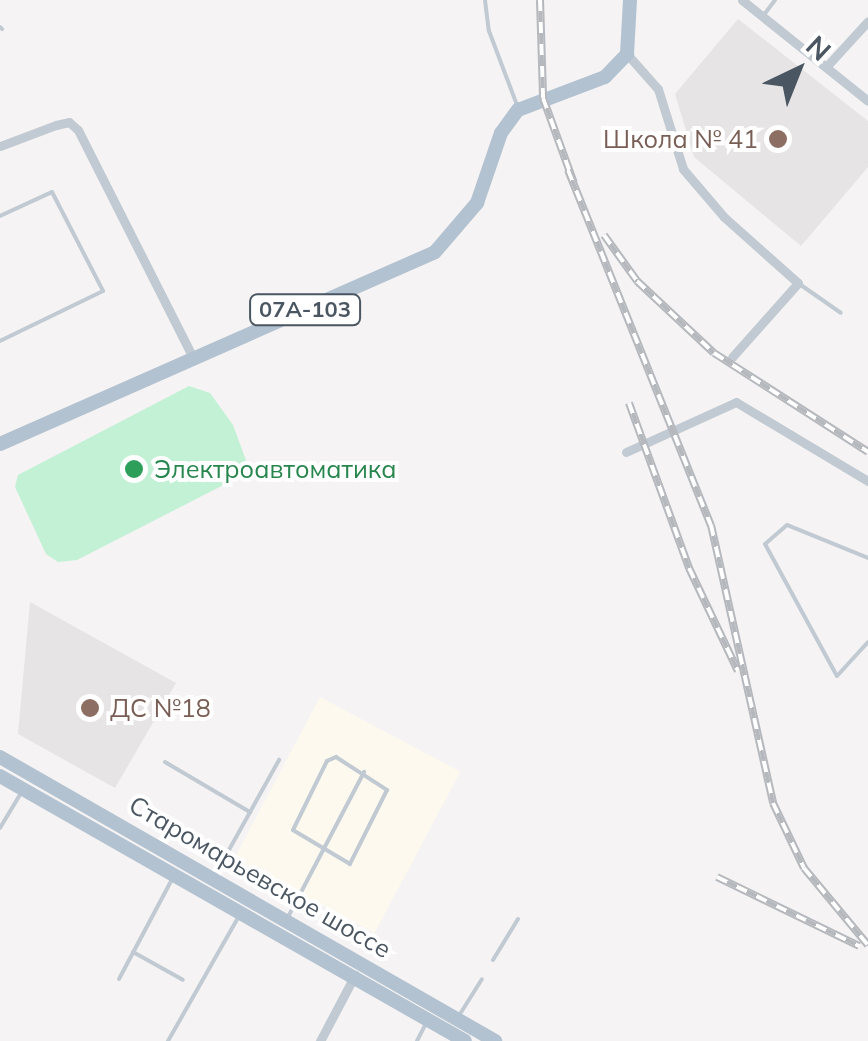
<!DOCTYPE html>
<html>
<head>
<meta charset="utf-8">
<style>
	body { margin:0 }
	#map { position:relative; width:868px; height:1041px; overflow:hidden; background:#f5f3f3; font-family:Mulish,sans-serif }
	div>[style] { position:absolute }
	.commercial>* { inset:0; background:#fdf9ef; transform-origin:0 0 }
	.education>* { inset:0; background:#e6e4e5 }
	.green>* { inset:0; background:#c3f1d5 }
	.lane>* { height:4px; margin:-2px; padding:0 2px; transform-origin:2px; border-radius:2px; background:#c1cad2 }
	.street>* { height:9px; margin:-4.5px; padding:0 4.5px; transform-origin:4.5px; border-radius:4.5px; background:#c1cad2 }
	.primary>* { height:14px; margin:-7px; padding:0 7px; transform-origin:7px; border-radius:7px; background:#b3c2d1 }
	.rail>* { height:8px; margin-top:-4px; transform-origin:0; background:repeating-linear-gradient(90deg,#fff 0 11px,#b5b8bd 0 22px); box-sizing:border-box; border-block:2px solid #b5b8bd }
	.dots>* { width:28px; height:28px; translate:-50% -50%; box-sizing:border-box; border:5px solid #fff; border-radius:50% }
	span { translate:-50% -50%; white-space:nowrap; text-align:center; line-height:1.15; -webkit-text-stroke:8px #fff; paint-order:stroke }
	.shield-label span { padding:2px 8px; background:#fff; border:2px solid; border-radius:8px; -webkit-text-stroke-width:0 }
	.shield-label { font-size:22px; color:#4a5661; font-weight:700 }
	.education-label { font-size:25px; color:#785e54 }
	.right { translate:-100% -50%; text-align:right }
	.left { translate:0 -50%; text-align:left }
	.leisure-label { font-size:25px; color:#27864d }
	.street-label { font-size:25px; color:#4a5661 }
	.north { position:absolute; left:748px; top:20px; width:100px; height:100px; -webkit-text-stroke:8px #fff; paint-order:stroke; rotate:43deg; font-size:28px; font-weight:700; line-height:40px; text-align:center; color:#4a5661 }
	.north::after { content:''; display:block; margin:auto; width:35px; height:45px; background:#4a5661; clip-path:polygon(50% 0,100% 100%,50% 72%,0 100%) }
</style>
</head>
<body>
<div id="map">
	<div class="commercial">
		<i style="left:320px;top:697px;width:159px;height:183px;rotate:28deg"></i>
	</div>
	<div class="education">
		<i style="clip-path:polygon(738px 19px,868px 121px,868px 167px,801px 246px,694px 157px,675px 94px)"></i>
		<i style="clip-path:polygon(30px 602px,176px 683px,115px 788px,18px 734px)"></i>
	</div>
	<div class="green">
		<i style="clip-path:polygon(189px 386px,210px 393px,233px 425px,247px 463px,241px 476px,77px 560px,58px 562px,46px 554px,15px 487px,18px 475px)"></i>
	</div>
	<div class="lane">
		<i style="left:485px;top:0;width:31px;rotate:83deg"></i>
		<i style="left:489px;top:31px;width:79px;rotate:69.3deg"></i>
		<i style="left:763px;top:16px;width:20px;rotate:-53deg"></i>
		<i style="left:0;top:27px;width:3px;rotate:45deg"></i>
		<i style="left:0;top:216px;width:57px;rotate:-24.8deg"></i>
		<i style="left:52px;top:192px;width:111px;rotate:62.7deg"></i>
		<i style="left:103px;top:291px;width:114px;rotate:154.1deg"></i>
		<i style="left:798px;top:283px;width:52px;rotate:34.9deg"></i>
		<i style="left:868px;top:558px;width:87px;rotate:-157.8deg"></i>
		<i style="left:787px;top:525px;width:29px;rotate:139deg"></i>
		<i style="left:765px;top:544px;width:150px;rotate:61.4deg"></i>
		<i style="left:837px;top:676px;width:46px;rotate:-47.6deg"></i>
		<i style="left:336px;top:757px;width:61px;rotate:32.9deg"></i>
		<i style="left:387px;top:790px;width:83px;rotate:116.6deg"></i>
		<i style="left:350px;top:864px;width:66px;rotate:-149.2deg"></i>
		<i style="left:293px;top:830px;width:77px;rotate:-63.8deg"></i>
		<i style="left:327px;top:761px;width:10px;rotate:-24deg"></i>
		<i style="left:165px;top:762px;width:99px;rotate:30.5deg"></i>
		<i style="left:0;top:828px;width:41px;rotate:-59deg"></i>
		<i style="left:215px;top:875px;width:132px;rotate:-60.9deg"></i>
		<i style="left:288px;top:917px;width:164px;rotate:-62.3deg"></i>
		<i style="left:133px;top:952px;width:57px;rotate:29.2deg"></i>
		<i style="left:493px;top:960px;width:48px;rotate:-58.6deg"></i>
		<i style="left:119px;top:979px;width:111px;rotate:-62deg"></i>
		<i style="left:460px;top:1014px;width:41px;rotate:-57.8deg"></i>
		<i style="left:168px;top:1041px;width:142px;rotate:-60.4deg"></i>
		<i style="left:417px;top:1041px;width:20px;rotate:-63deg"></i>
	</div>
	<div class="street">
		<i style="left:742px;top:0;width:161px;rotate:38.7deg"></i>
		<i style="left:627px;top:54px;width:47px;rotate:48.5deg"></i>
		<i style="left:658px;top:89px;width:84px;rotate:72.6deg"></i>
		<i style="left:683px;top:169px;width:63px;rotate:49.5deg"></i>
		<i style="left:724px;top:217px;width:99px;rotate:41.7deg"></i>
		<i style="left:798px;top:283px;width:99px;rotate:131.7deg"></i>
		<i style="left:826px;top:67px;width:62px;rotate:-47.6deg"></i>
		<i style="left:0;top:146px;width:60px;rotate:-20.6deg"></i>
		<i style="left:56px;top:125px;width:13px;rotate:-13deg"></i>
		<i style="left:69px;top:122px;width:12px;rotate:42deg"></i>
		<i style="left:78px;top:130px;width:255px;rotate:63.2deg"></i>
		<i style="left:626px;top:452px;width:121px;rotate:-24.4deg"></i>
		<i style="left:736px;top:402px;width:154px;rotate:30.9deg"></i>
		<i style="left:320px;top:1041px;width:75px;rotate:-62.1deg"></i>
	</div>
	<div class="primary">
		<i style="left:0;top:444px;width:475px;rotate:-23.8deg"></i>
		<i style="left:435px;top:252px;width:65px;rotate:-49.4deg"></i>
		<i style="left:477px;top:203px;width:74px;rotate:-71.1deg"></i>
		<i style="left:501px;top:133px;width:29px;rotate:-54deg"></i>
		<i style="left:518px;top:110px;width:93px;rotate:-20.8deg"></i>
		<i style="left:605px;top:77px;width:32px;rotate:-46deg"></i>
		<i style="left:627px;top:54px;width:54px;rotate:-86.8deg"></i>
		<i style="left:0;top:757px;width:571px;rotate:29.84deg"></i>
		<i style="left:0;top:776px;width:535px;rotate:29.68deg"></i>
	</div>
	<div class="rail">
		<i style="left:540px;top:0;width:98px;rotate:88.2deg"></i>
		<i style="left:543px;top:98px;width:90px;rotate:70deg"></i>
		<i style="left:568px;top:170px;width:383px;rotate:68.1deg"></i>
		<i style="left:711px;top:525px;width:285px;rotate:77.4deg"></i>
		<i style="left:773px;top:803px;width:72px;rotate:64.5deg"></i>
		<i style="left:804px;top:868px;width:100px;rotate:50.3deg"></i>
		<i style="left:604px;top:235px;width:57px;rotate:54.3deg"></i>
		<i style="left:637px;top:281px;width:105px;rotate:43.1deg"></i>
		<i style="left:714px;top:353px;width:183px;rotate:32.7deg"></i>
		<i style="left:629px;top:403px;width:176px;rotate:70deg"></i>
		<i style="left:689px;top:568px;width:114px;rotate:64.6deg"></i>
		<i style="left:717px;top:877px;width:158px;rotate:25.9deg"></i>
	</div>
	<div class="dots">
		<i style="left:778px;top:139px;background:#8d6e63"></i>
		<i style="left:134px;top:469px;background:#2e9e5b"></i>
		<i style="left:90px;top:708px;background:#8d6e63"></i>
	</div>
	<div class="shield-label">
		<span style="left:305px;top:310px">07А-103</span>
	</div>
	<div class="education-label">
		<span class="right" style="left:758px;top:139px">Школа № 41</span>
		<span class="left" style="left:110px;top:708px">ДС №18</span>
	</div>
	<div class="leisure-label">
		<span class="left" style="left:154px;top:469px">Электроавтоматика</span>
	</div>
	<div class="street-label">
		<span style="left:260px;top:877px;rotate:30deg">Старомарьевское шоссе</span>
	</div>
	<div class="north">N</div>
</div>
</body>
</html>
